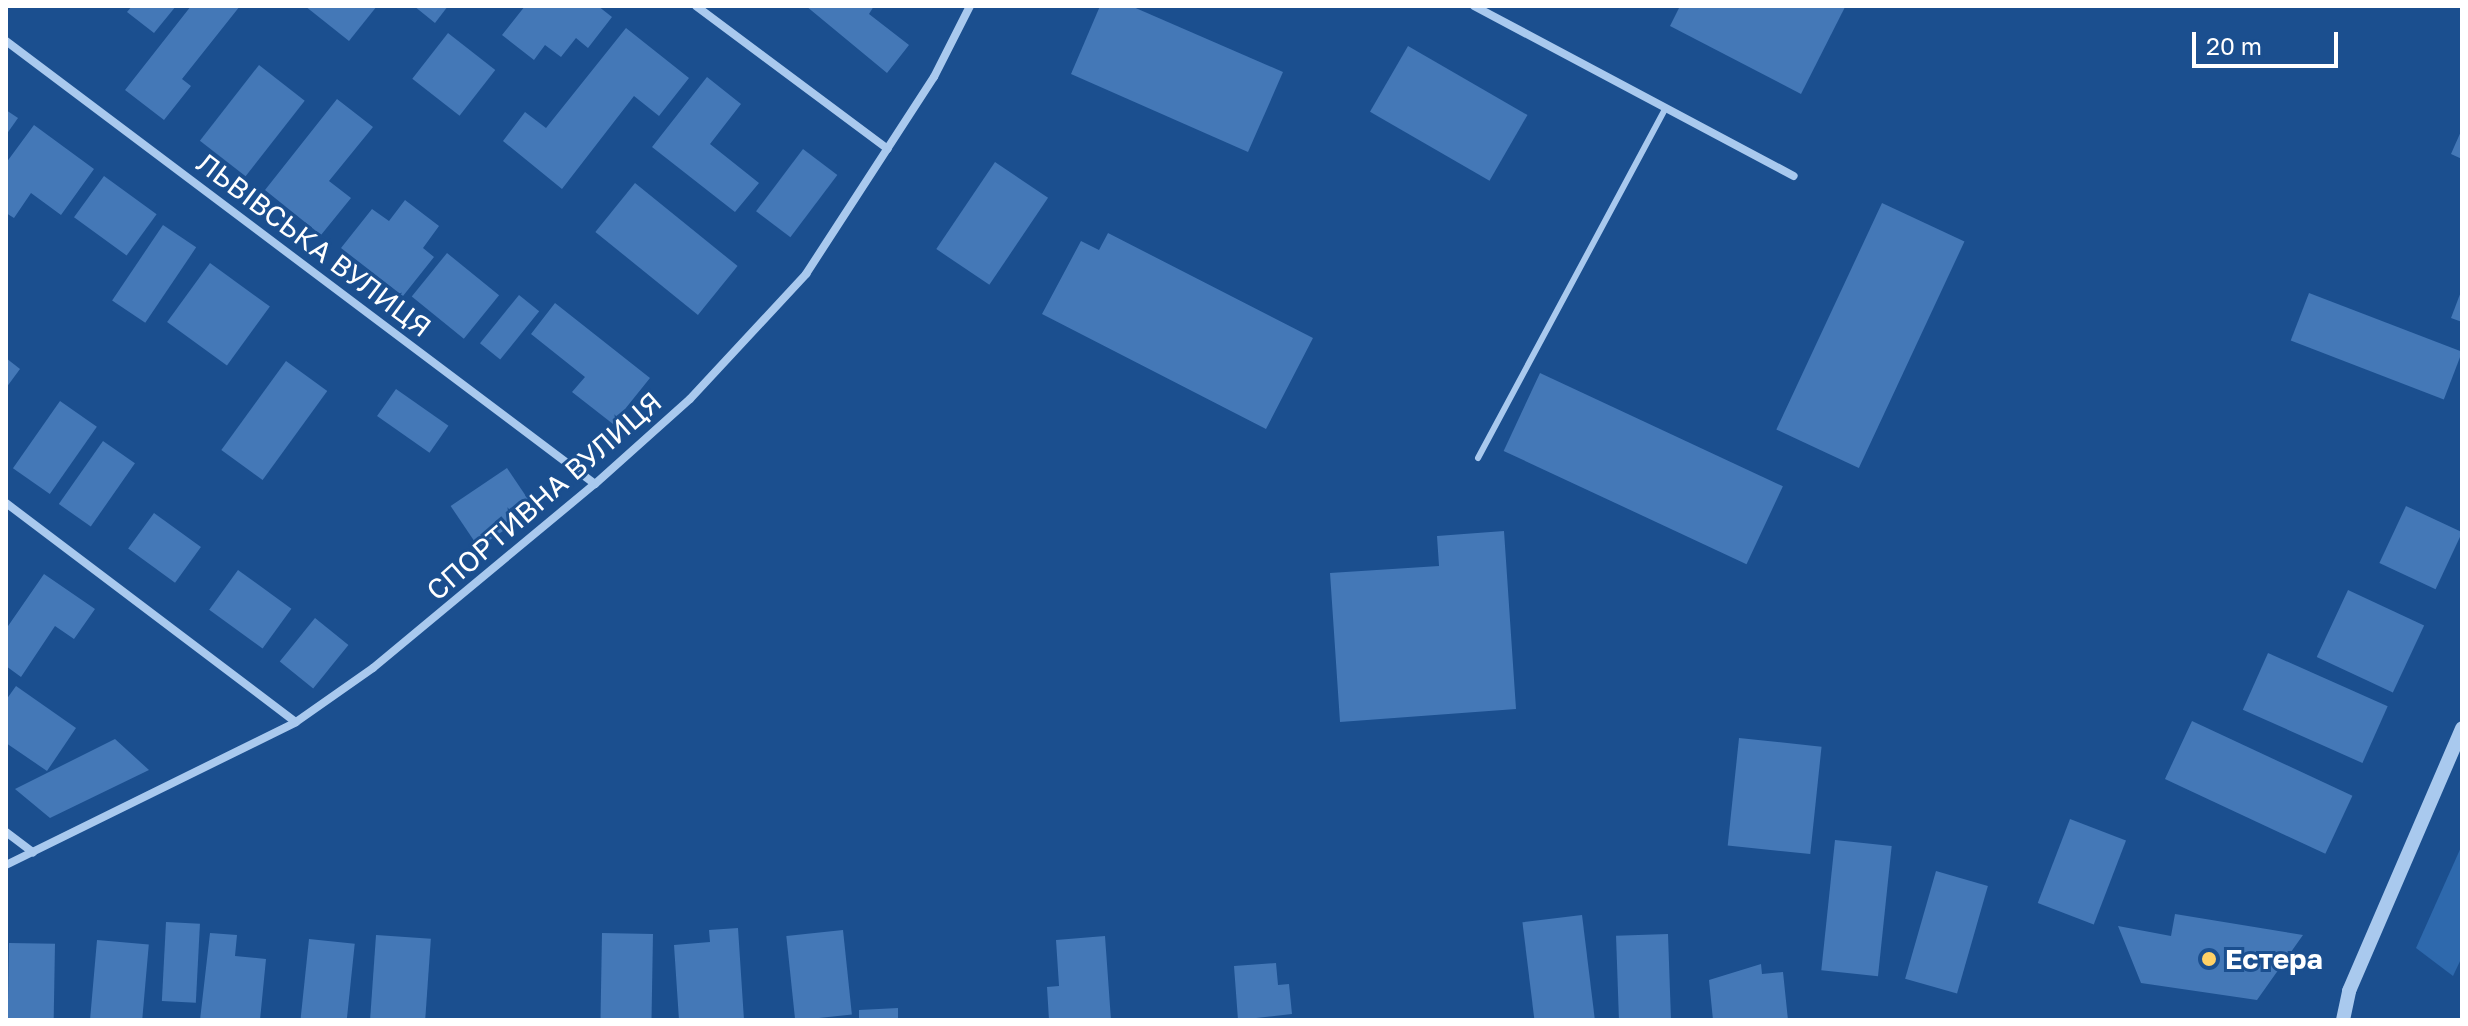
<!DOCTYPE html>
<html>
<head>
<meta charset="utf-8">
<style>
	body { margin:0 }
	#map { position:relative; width:2468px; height:1026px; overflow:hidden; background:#1b4f8f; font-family:"Golos Text",sans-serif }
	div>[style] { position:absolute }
	.green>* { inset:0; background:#2e69ad }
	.building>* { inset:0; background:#4478b7; transform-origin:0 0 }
	.service>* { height:6px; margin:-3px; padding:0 3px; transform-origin:3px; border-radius:3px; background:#a9c9ee }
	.minor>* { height:8px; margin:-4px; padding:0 4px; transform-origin:4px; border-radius:4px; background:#a9c9ee }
	.tertiary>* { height:14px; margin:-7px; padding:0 7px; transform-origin:7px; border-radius:7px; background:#a9c9ee }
	.dots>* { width:22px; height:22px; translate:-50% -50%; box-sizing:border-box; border:4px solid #1b4f8f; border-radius:50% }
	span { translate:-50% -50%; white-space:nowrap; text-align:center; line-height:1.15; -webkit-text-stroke:6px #1b4f8f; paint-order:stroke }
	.street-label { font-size:28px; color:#fff }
	.poi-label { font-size:28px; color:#fff; font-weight:700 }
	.left { translate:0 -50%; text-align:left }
	.frame { position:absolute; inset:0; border:8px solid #fff; pointer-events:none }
	.scale { position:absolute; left:2192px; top:32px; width:146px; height:36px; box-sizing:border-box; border:4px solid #fff; border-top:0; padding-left:10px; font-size:24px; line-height:28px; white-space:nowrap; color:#fff; -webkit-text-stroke:6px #1b4f8f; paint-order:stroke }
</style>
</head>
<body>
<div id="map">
	<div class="green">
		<i style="clip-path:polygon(2462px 845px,2462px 957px,2453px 976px,2416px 948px)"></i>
	</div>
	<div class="building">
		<i style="clip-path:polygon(132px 6px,176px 6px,154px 33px,127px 12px)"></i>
		<i style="clip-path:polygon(191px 6px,240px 6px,182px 79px,191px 86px,164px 120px,125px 90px)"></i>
		<i style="clip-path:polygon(305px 6px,377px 6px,349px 41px)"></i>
		<i style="clip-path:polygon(414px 6px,448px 6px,435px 23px)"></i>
		<i style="clip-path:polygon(525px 6px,598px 6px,612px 17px,588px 48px,576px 38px,561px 57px,545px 45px,534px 60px,502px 35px)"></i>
		<i style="clip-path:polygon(806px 6px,874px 6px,869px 14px,909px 45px,887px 73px)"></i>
		<i style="clip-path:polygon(1100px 6px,1131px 6px,1283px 72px,1248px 152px,1071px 74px)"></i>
		<i style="clip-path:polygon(1680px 6px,1843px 6px,1845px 7px,1801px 94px,1670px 26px)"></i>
		<i style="clip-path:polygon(626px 28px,689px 78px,659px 116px,634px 96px,562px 189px,503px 141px,525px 112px,546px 128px)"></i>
		<i style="left:448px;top:33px;width:60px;height:58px;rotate:38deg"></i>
		<i style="left:1408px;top:46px;width:138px;height:76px;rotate:30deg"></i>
		<i style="left:259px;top:65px;width:58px;height:96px;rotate:38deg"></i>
		<i style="clip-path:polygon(707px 77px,741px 104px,710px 144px,759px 183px,735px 212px,652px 147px)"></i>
		<i style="clip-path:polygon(337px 99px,373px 127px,329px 181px,351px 198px,321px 235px,265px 190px)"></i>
		<i style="clip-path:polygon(6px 110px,18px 118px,6px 135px)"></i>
		<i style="clip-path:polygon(34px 125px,94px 169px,61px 215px,31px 193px,14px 218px,6px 213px,6px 163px)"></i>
		<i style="clip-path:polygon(2462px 129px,2462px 159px,2451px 154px)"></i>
		<i style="left:803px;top:149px;width:43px;height:78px;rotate:37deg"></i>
		<i style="left:995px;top:162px;width:64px;height:105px;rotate:34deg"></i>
		<i style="left:104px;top:176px;width:65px;height:51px;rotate:36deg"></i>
		<i style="left:635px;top:183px;width:132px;height:63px;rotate:39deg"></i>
		<i style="clip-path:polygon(405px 200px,439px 226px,423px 248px,434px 257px,403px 296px,341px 248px,372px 209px,389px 221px)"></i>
		<i style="left:1882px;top:203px;width:91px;height:250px;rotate:25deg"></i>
		<i style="left:163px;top:225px;width:40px;height:91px;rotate:34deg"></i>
		<i style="clip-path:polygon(1108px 233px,1313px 338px,1266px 429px,1042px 314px,1081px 241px,1099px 250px)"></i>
		<i style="left:447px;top:253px;width:67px;height:56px;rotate:39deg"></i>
		<i style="left:210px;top:263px;width:74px;height:73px;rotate:36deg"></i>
		<i style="clip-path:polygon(2462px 289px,2462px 322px,2451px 318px)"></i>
		<i style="left:2309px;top:293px;width:164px;height:51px;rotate:21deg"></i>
		<i style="left:519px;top:295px;width:26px;height:62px;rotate:39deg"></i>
		<i style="clip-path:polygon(555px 303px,650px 378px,613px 424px,572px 392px,585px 377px,531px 334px)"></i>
		<i style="clip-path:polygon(6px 358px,20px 369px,6px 388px)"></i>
		<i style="left:286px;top:361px;width:51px;height:110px;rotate:36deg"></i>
		<i style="left:1540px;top:373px;width:268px;height:86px;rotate:25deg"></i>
		<i style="left:396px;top:389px;width:64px;height:33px;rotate:35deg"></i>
		<i style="left:60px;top:401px;width:45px;height:82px;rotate:35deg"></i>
		<i style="left:103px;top:441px;width:39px;height:77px;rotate:35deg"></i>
		<i style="left:507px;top:468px;width:50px;height:68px;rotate:56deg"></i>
		<i style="left:2406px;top:506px;width:62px;height:63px;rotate:25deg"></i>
		<i style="left:154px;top:513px;width:58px;height:44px;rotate:36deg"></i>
		<i style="clip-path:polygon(1504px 531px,1516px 709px,1340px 722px,1330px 573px,1439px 566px,1437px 536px)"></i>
		<i style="left:238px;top:570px;width:66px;height:49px;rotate:36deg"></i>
		<i style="clip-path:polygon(44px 574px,95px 609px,74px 639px,55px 626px,21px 677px,6px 666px,6px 629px)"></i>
		<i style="left:2348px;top:590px;width:84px;height:74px;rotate:25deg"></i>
		<i style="left:315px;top:618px;width:43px;height:56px;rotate:39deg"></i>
		<i style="left:2268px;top:653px;width:131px;height:62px;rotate:24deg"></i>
		<i style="clip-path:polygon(16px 686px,76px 728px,47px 771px,6px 743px,6px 700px)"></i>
		<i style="left:2192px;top:721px;width:177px;height:64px;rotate:25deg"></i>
		<i style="left:1739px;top:738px;width:83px;height:108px;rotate:6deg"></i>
		<i style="clip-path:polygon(115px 739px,149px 770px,50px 818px,15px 789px)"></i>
		<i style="left:2070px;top:819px;width:60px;height:90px;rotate:21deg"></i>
		<i style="left:1835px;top:840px;width:57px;height:131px;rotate:6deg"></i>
		<i style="left:1936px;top:871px;width:54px;height:112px;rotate:16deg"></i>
		<i style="clip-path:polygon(2175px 914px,2303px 935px,2257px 1000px,2141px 983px,2118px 926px,2171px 936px)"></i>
		<i style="left:1582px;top:915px;width:106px;height:60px;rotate:83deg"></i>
		<i style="left:166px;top:922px;width:34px;height:79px;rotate:3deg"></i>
		<i style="clip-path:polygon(738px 928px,744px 1020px,679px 1020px,674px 945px,710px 942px,709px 930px)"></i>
		<i style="left:843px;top:930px;width:85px;height:57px;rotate:84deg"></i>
		<i style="clip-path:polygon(210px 933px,237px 935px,235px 956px,266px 959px,260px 1020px,200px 1020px)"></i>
		<i style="left:602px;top:933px;width:51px;height:87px;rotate:1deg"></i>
		<i style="left:1668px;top:934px;width:86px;height:52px;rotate:88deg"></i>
		<i style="left:376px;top:935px;width:55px;height:85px;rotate:4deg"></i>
		<i style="clip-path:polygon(1105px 936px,1111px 1020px,1049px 1020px,1047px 987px,1059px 986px,1056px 940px)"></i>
		<i style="left:309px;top:939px;width:46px;height:81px;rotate:6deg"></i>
		<i style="left:97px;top:940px;width:52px;height:80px;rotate:5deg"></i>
		<i style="left:9px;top:943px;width:46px;height:77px;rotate:1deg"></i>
		<i style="clip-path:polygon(1276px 963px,1278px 985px,1289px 984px,1292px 1014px,1238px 1020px,1234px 966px)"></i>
		<i style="clip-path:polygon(1761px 964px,1762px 974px,1783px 972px,1788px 1020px,1713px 1020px,1709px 980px)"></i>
		<i style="clip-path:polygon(898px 1008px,898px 1020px,859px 1020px,859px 1010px)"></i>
	</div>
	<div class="service">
		<i style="left:1478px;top:458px;width:396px;rotate:-61.8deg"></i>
	</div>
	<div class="minor">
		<i style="left:696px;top:6px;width:239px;rotate:36.7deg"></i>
		<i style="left:1474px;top:6px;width:362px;rotate:28deg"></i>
		<i style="left:6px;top:41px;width:737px;rotate:36.95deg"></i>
		<i style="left:6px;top:503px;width:363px;rotate:37.1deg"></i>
		<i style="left:6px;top:832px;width:34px;rotate:37deg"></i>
		<i style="left:6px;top:865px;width:323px;rotate:-26.2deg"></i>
		<i style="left:296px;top:722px;width:94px;rotate:-35deg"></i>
		<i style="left:373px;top:668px;width:288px;rotate:-39.7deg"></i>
		<i style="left:595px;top:484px;width:127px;rotate:-41.8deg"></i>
		<i style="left:690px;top:399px;width:171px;rotate:-47.1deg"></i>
		<i style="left:806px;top:274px;width:235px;rotate:-57deg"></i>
		<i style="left:934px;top:77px;width:80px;rotate:-63.1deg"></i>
	</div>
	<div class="tertiary">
		<i style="left:2343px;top:1020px;width:30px;rotate:-78deg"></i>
		<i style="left:2349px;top:991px;width:286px;rotate:-66.7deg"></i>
	</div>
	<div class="dots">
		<i style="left:2209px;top:959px;background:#ffd166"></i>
	</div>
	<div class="street-label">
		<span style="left:314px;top:245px;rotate:37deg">ЛЬВІВСЬКА ВУЛИЦЯ</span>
		<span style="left:544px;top:496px;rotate:-41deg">СПОРТИВНА ВУЛИЦЯ</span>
	</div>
	<div class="poi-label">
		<span class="left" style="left:2225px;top:959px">Естера</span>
	</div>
	<div class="frame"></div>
	<div class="scale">20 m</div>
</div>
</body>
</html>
